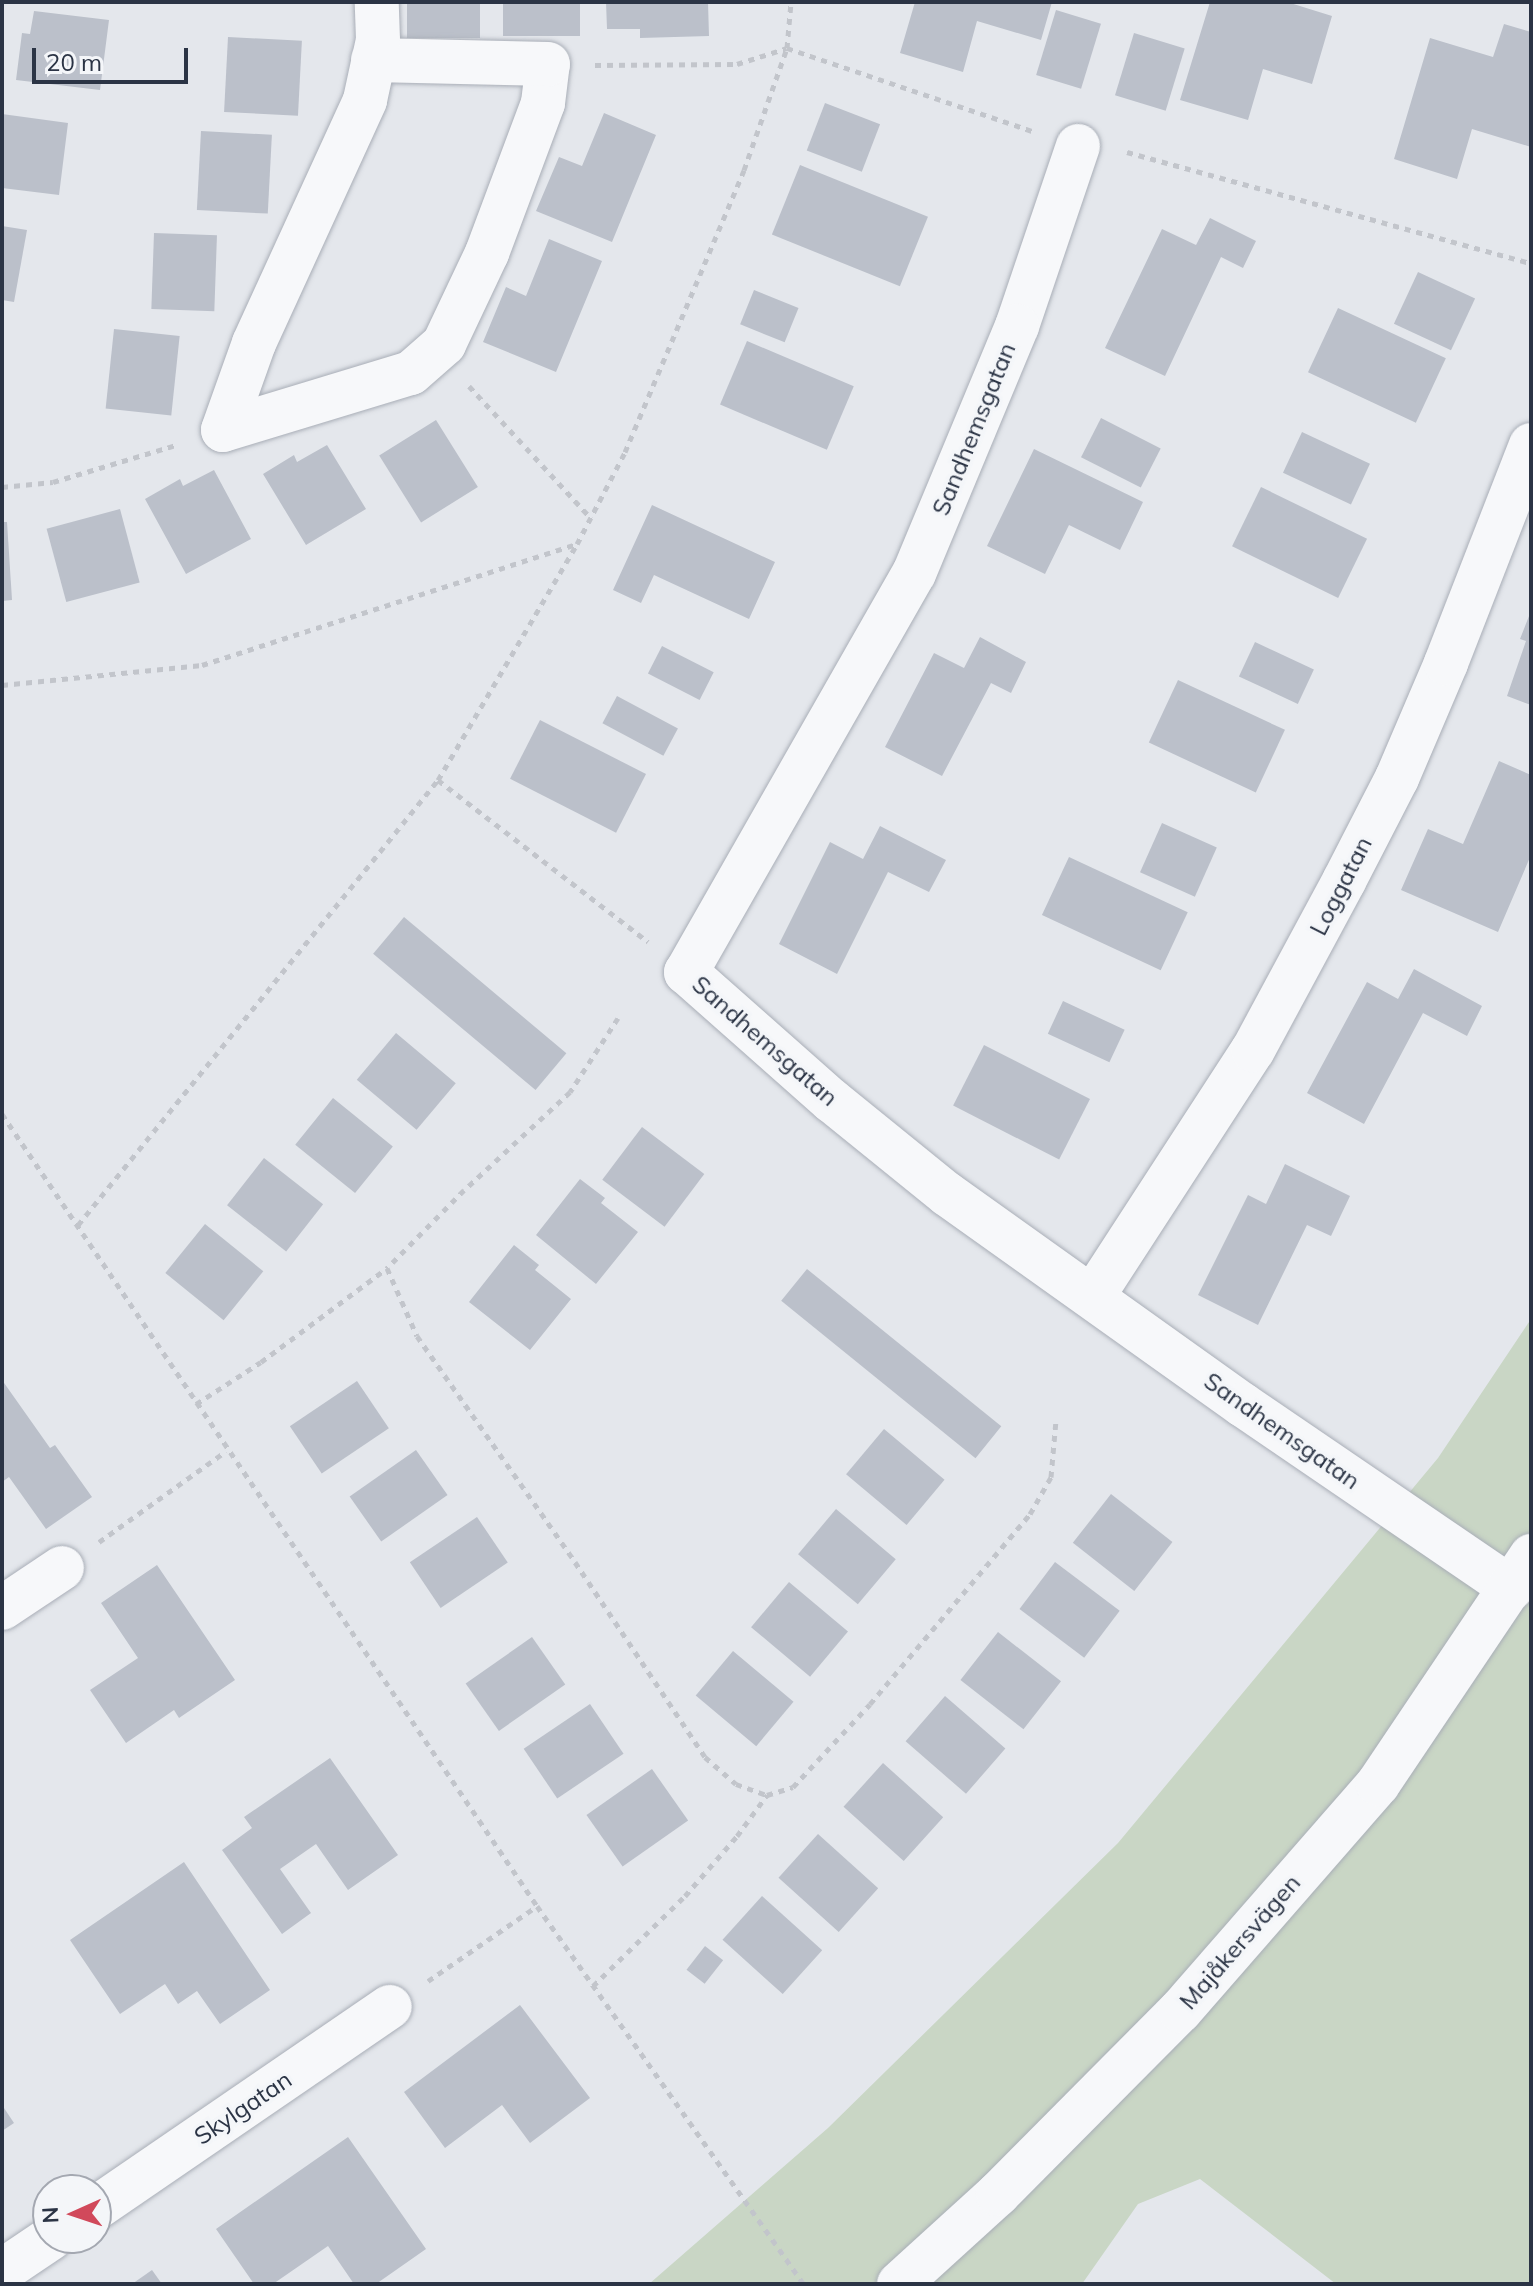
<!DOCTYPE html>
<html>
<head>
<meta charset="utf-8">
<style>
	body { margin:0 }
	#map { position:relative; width:1533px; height:2286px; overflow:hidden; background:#e4e7ec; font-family:Mulish,sans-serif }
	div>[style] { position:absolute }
	.green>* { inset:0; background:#c9d6c5 }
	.building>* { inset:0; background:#bbc0ca; transform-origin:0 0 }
	.path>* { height:5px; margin-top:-2.5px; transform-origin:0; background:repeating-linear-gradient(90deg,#c2c5cb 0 6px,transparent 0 12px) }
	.roads { filter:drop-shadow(0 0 2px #a9aeb7) drop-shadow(0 0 2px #a9aeb7) }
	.street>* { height:44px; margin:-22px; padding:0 22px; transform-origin:22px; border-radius:22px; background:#f7f8fa }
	span { translate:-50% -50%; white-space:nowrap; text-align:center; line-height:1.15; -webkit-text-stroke:7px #f4f6f9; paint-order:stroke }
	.street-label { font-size:24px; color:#2b3445 }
	.frame { position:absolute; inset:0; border:4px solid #2b3445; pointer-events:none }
	.north { position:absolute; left:32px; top:2174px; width:80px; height:80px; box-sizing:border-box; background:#f4f6f9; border:2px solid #a4a8b1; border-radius:50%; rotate:267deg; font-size:22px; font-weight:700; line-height:32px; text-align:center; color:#2b3445 }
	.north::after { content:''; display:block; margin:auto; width:28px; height:36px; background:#d1495b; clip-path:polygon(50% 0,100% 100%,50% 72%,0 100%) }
	.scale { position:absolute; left:32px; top:48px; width:156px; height:36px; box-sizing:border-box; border:4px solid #2b3445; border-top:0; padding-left:10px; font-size:24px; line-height:28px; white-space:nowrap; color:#2b3445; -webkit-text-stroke:6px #f4f6f9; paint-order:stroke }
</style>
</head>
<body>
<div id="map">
	<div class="green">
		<i style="clip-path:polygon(1531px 1319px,1531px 2284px,1336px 2284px,1200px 2179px,1138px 2204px,1082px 2284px,649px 2284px,828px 2128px,1118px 1843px,1438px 1458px)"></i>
	</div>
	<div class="building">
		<i style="left:407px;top:2px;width:73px;height:36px"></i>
		<i style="left:503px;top:2px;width:77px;height:34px"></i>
		<i style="clip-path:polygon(606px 2px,708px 2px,709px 36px,640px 38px,640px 29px,607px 29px)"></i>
		<i style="clip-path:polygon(915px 2px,1052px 2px,1041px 40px,977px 21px,963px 72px,900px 53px)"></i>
		<i style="clip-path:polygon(1210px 2px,1287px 2px,1332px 16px,1312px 84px,1263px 69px,1248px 120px,1180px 100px)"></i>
		<i style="left:1056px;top:10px;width:47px;height:68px;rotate:17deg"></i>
		<i style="clip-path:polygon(34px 11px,109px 20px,100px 90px,16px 80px,22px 33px,30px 34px)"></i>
		<i style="clip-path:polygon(1504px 24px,1531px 32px,1531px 147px,1472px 129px,1457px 179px,1394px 159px,1430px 38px,1493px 57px)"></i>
		<i style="left:1134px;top:33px;width:53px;height:65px;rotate:17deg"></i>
		<i style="left:228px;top:37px;width:74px;height:75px;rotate:3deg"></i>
		<i style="left:825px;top:103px;width:59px;height:51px;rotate:21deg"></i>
		<i style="clip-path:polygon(604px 113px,656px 135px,612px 242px,536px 211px,559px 157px,582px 166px)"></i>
		<i style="clip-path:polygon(2px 114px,68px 123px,59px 195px,2px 188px)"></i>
		<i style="left:201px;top:131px;width:71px;height:79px;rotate:3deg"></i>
		<i style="left:800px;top:165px;width:138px;height:75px;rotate:22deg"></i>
		<i style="clip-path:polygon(1210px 218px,1256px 241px,1243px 268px,1221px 257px,1165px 376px,1105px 348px,1162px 229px,1196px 245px)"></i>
		<i style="clip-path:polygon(2px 226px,27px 230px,14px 302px,2px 300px)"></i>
		<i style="left:154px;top:233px;width:63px;height:76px;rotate:2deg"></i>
		<i style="clip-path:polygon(549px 239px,602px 261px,556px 372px,483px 342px,506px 287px,526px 296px)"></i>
		<i style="left:1418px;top:272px;width:63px;height:57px;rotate:25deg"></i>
		<i style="left:754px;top:290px;width:48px;height:37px;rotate:22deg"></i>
		<i style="left:1338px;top:308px;width:119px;height:71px;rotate:25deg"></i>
		<i style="left:114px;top:329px;width:66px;height:80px;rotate:6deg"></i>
		<i style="left:747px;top:341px;width:116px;height:69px;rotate:23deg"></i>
		<i style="left:1101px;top:418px;width:67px;height:44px;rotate:27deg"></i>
		<i style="left:436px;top:420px;width:79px;height:67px;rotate:58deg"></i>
		<i style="left:1302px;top:432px;width:75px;height:45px;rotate:25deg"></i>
		<i style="clip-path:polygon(327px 445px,366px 509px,306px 545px,263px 474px,294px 455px,297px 462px)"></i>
		<i style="clip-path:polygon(1034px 449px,1143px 502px,1120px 550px,1069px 525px,1045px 574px,987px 546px)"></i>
		<i style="clip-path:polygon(214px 470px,251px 539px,186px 574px,145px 499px,180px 479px,183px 486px)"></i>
		<i style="left:1261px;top:487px;width:118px;height:66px;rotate:26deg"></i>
		<i style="clip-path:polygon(652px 505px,775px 562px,749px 619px,654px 575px,641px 603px,613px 590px)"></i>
		<i style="left:120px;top:509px;width:76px;height:76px;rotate:75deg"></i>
		<i style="clip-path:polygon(2px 522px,7px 522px,12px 600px,2px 601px)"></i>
		<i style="clip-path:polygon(1531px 611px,1531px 705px,1507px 696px,1526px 641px,1520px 639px)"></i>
		<i style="clip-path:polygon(980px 637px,1026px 662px,1011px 693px,991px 683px,942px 776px,885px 747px,934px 653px,964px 668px)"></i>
		<i style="left:1255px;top:642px;width:65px;height:38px;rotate:25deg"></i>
		<i style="left:662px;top:646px;width:58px;height:31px;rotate:27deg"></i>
		<i style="left:1178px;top:680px;width:118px;height:69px;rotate:25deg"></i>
		<i style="left:617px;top:696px;width:69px;height:31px;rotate:28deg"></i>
		<i style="left:540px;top:720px;width:119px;height:66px;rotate:27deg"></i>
		<i style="clip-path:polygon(1499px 761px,1531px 775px,1531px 855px,1498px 932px,1401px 890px,1428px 829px,1463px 844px)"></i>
		<i style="left:1162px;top:823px;width:60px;height:54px;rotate:24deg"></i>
		<i style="clip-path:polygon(880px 826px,946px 860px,929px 892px,888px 872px,837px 974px,779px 944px,830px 842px,863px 859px)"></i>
		<i style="left:1069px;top:857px;width:131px;height:64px;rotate:25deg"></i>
		<i style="left:404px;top:917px;width:212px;height:48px;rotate:40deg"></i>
		<i style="clip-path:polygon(1414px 969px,1482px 1006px,1467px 1036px,1423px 1013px,1364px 1124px,1307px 1093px,1367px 982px,1398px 999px)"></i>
		<i style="left:1063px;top:1001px;width:68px;height:36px;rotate:25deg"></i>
		<i style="left:396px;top:1033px;width:78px;height:61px;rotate:40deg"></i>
		<i style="left:984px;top:1045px;width:119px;height:68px;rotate:27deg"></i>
		<i style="left:333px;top:1098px;width:77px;height:60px;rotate:39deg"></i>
		<i style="left:642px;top:1127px;width:78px;height:66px;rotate:37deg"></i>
		<i style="left:264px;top:1158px;width:75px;height:60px;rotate:38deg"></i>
		<i style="clip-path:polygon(1285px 1164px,1350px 1196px,1331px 1236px,1307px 1225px,1258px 1325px,1198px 1295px,1248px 1195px,1266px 1204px)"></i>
		<i style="clip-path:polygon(580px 1179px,605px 1198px,601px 1203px,638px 1232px,596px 1284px,536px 1235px)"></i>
		<i style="left:205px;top:1224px;width:75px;height:63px;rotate:39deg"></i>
		<i style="clip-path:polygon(514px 1245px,539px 1265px,535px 1270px,571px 1299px,530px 1350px,469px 1302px)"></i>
		<i style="left:807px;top:1269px;width:250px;height:41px;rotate:39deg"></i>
		<i style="clip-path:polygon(2px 1380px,50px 1448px,55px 1445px,92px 1497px,46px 1529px,9px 1477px,2px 1482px)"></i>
		<i style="left:357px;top:1381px;width:57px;height:81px;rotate:56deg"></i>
		<i style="left:884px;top:1429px;width:79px;height:59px;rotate:40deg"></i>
		<i style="left:416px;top:1450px;width:55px;height:81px;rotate:55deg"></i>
		<i style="left:1111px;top:1494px;width:78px;height:62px;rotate:38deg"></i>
		<i style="left:836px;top:1509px;width:78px;height:59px;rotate:40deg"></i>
		<i style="left:477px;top:1517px;width:55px;height:81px;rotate:56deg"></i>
		<i style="left:1055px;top:1562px;width:81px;height:59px;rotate:37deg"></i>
		<i style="clip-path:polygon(157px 1565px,235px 1680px,179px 1718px,174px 1710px,126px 1743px,90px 1690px,138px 1658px,101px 1603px)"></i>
		<i style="left:789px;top:1582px;width:77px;height:59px;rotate:40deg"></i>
		<i style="left:998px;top:1632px;width:80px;height:61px;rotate:38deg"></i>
		<i style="left:532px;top:1637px;width:58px;height:81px;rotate:55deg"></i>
		<i style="left:733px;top:1651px;width:79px;height:58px;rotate:40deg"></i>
		<i style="left:945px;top:1696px;width:80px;height:60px;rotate:41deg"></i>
		<i style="left:590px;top:1704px;width:60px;height:80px;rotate:56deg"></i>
		<i style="clip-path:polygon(330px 1758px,398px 1855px,348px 1890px,316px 1844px,280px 1869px,311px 1913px,282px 1934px,222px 1850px,252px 1828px,244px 1817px)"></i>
		<i style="left:883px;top:1763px;width:81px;height:59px;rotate:42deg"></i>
		<i style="left:652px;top:1769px;width:63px;height:80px;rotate:55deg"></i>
		<i style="left:818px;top:1834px;width:81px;height:59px;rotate:42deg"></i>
		<i style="clip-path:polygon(184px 1862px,270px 1990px,220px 2024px,197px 1991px,178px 2004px,165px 1984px,120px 2014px,70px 1940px)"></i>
		<i style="left:762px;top:1896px;width:81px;height:59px;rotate:42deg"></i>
		<i style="left:705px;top:1946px;width:23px;height:30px;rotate:38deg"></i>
		<i style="clip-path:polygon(520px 2005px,590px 2098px,530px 2143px,502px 2105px,445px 2148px,404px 2092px)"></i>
		<i style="clip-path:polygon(2px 2105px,14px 2123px,2px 2131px)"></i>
		<i style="clip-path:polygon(348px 2137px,426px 2249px,376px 2284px,354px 2284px,328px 2246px,273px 2284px,254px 2284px,216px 2229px)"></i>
		<i style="clip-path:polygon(152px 2270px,162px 2284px,132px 2284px)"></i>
	</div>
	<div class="path">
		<i style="left:595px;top:65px;width:142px;rotate:-0.4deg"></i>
		<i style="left:737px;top:64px;width:52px;rotate:-17.7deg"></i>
		<i style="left:787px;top:48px;width:259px;rotate:18.7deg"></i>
		<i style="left:1127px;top:152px;width:419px;rotate:15.4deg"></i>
		<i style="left:469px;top:386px;width:180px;rotate:47.3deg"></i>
		<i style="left:2px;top:487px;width:51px;rotate:-5.6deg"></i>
		<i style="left:53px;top:482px;width:128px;rotate:-16.7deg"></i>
		<i style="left:2px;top:685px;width:201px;rotate:-5.7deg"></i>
		<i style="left:202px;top:665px;width:394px;rotate:-17.9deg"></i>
		<i style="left:438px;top:780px;width:265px;rotate:37.6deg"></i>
		<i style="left:618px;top:1018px;width:88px;rotate:123deg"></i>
		<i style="left:570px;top:1092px;width:144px;rotate:137.2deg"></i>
		<i style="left:464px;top:1190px;width:110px;rotate:134.6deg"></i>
		<i style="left:387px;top:1268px;width:74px;rotate:66.2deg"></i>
		<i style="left:417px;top:1336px;width:276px;rotate:55deg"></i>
		<i style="left:575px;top:1562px;width:234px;rotate:56.3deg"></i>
		<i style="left:705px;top:1757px;width:41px;rotate:41.1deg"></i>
		<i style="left:736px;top:1784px;width:33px;rotate:20deg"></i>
		<i style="left:767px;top:1795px;width:27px;rotate:-17deg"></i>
		<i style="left:793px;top:1787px;width:113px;rotate:-47.1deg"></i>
		<i style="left:870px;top:1704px;width:248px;rotate:-49.9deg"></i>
		<i style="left:1030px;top:1514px;width:43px;rotate:-60.4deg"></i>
		<i style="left:1051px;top:1477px;width:57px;rotate:-85deg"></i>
		<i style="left:2px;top:1114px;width:956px;rotate:55.96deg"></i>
		<i style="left:537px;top:1906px;width:463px;rotate:54.8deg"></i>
		<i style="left:78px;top:1225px;width:572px;rotate:-51.03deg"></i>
		<i style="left:438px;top:780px;width:274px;rotate:-59.5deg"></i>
		<i style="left:577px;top:544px;width:104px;rotate:-62.4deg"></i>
		<i style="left:625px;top:452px;width:306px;rotate:-67.1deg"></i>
		<i style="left:744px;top:170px;width:129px;rotate:-70.6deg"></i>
		<i style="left:787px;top:48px;width:46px;rotate:-85deg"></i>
		<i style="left:196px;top:1404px;width:77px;rotate:-32.9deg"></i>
		<i style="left:261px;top:1362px;width:157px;rotate:-36.7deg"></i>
		<i style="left:99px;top:1542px;width:156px;rotate:-35.6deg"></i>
		<i style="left:428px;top:1981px;width:132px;rotate:-34.5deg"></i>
		<i style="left:593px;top:1986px;width:129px;rotate:-44.4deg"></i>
		<i style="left:685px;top:1896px;width:79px;rotate:-49.1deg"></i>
		<i style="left:737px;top:1836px;width:51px;rotate:-53.8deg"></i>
	</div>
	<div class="roads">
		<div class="street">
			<i style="left:1078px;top:146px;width:190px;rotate:108.7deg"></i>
			<i style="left:1017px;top:326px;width:268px;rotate:112.6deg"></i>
			<i style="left:914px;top:573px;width:460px;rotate:119.7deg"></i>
			<i style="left:686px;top:972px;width:195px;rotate:41.5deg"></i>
			<i style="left:832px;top:1101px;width:148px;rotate:39deg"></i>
			<i style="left:947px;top:1194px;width:364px;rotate:35.5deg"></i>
			<i style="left:1243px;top:1405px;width:325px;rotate:34.3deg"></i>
			<i style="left:223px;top:430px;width:196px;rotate:-16.9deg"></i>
			<i style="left:411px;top:373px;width:44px;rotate:-41.3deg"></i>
			<i style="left:444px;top:344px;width:101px;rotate:-64.7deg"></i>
			<i style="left:487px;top:253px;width:160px;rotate:-69.5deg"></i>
			<i style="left:543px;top:103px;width:39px;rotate:-83deg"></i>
			<i style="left:548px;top:64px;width:175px;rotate:-178.7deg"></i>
			<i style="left:223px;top:430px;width:92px;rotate:-70.4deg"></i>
			<i style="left:254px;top:343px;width:267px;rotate:-65.4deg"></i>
			<i style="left:365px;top:100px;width:61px;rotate:-77.8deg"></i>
			<i style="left:378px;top:40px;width:38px;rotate:-92deg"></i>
			<i style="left:1093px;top:1296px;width:293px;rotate:-57deg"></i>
			<i style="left:1253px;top:1050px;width:192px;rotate:-61.7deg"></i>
			<i style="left:1344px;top:881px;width:116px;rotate:-62.8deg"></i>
			<i style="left:1397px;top:778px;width:125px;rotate:-66.9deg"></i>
			<i style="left:1446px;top:663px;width:234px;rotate:-68.7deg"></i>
			<i style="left:2px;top:1608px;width:72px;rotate:-33.7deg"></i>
			<i style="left:96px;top:2208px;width:356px;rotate:-34.4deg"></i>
			<i style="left:2px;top:2271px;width:59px;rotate:-34deg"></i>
			<i style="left:899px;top:2284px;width:134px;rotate:-42.3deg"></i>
			<i style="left:998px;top:2194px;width:258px;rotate:-45.2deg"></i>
			<i style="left:1180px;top:2011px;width:301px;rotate:-48.9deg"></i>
			<i style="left:1378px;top:1784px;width:275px;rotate:-56.1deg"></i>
		</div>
	</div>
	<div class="street-label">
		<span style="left:974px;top:429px;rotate:-68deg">Sandhemsgatan</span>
		<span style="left:1341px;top:886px;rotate:-63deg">Loggatan</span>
		<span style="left:765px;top:1041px;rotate:41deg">Sandhemsgatan</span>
		<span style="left:1282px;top:1431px;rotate:35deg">Sandhemsgatan</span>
		<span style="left:1240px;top:1942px;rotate:-49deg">Majåkersvägen</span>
		<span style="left:243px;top:2108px;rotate:-34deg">Skylgatan</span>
	</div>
	<div class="frame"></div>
	<div class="north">N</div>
	<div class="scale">20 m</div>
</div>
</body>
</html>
